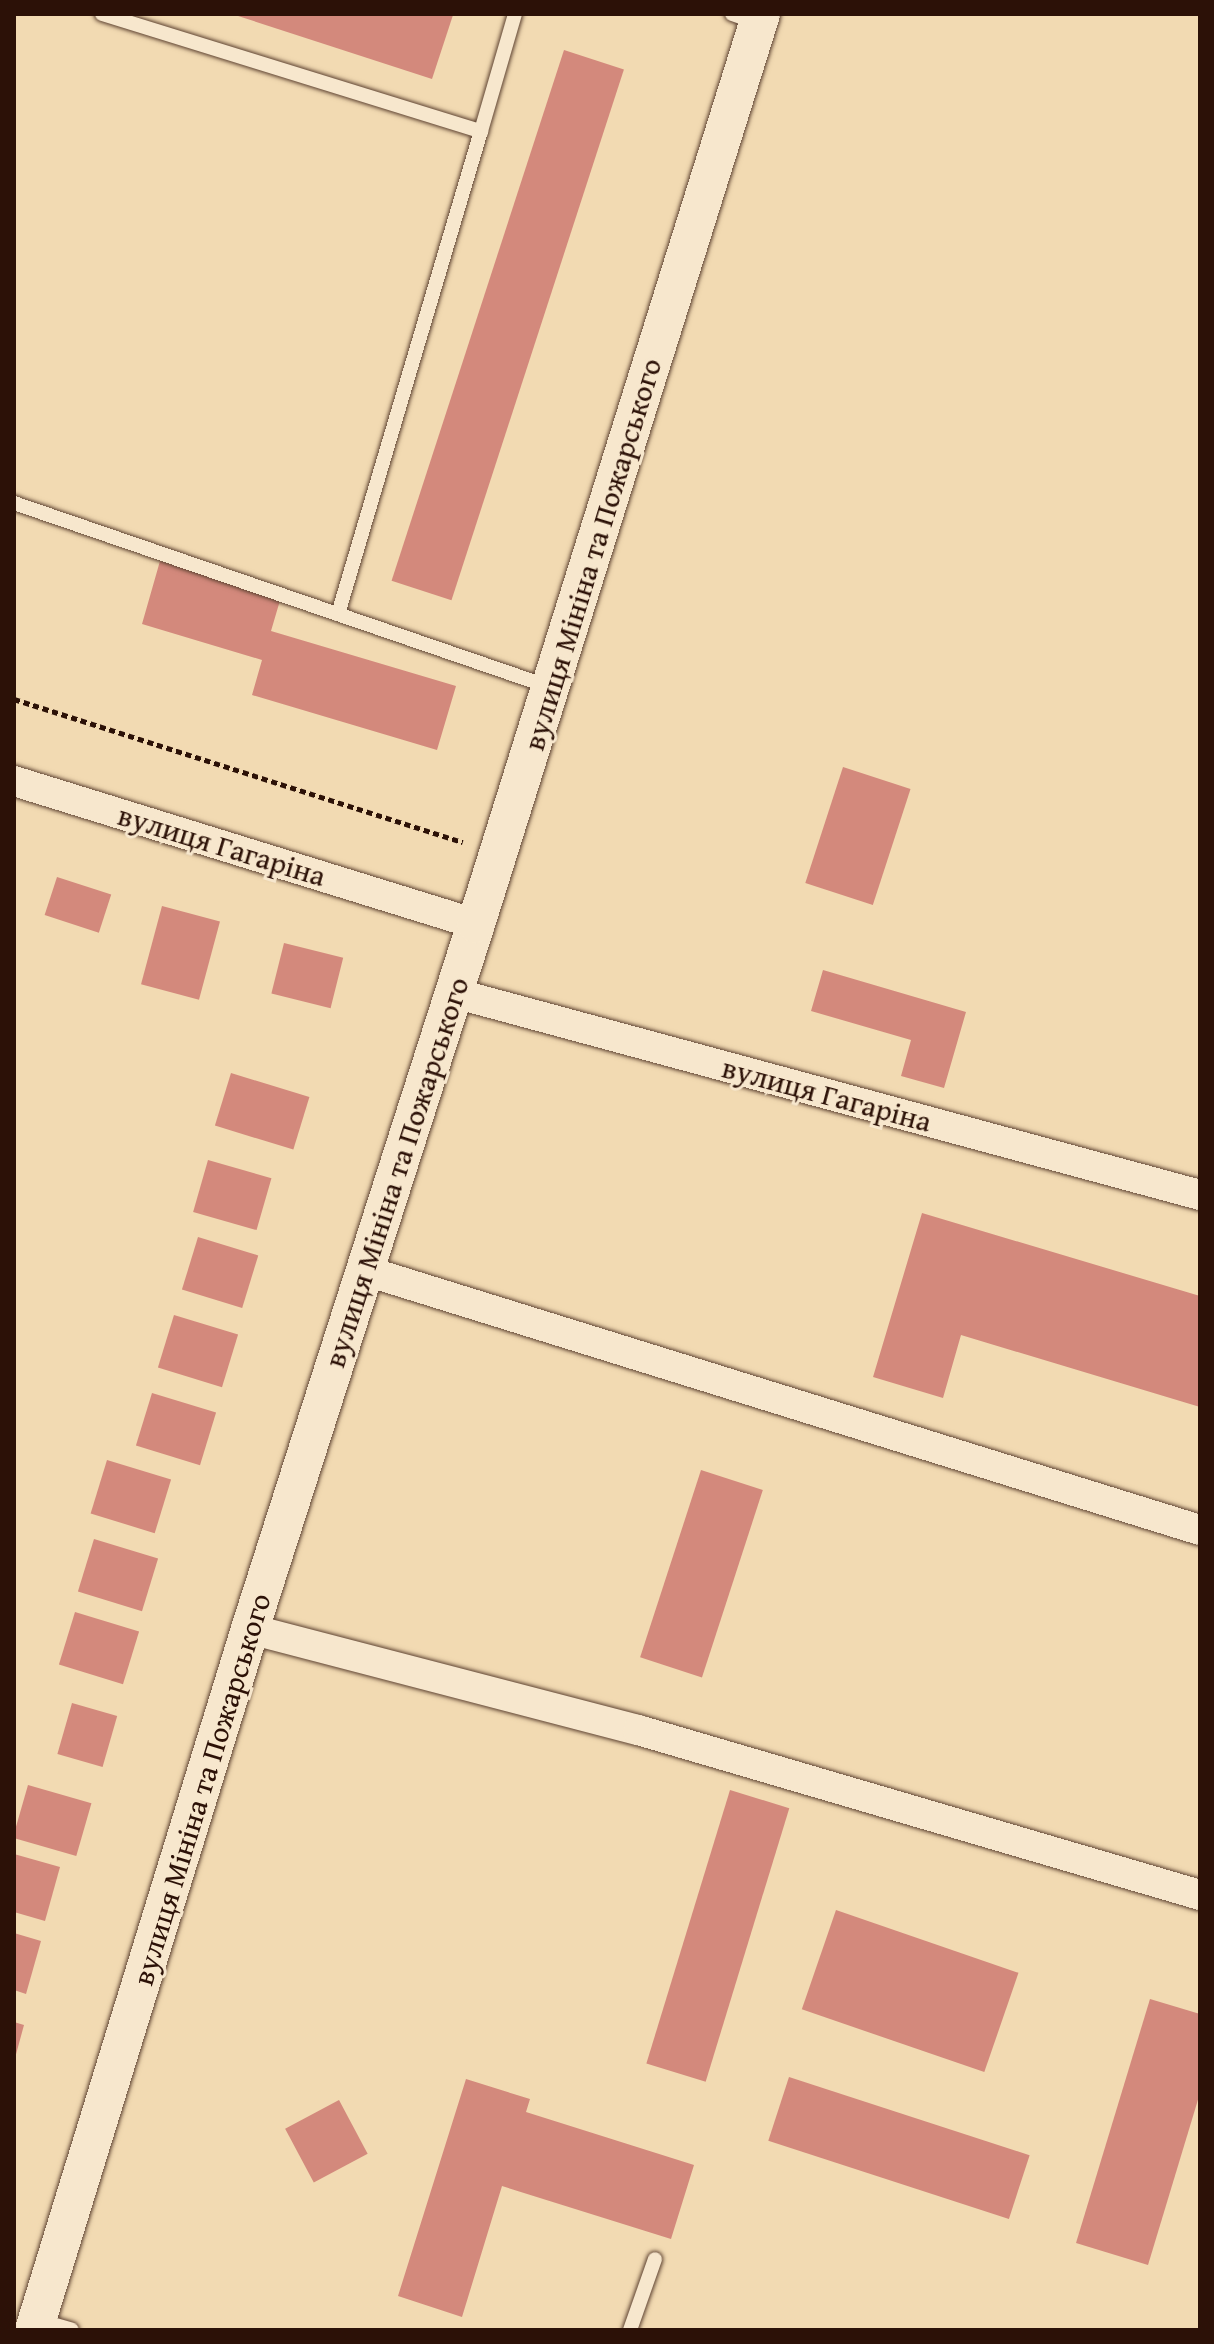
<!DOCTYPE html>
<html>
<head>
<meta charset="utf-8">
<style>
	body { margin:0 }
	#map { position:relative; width:1214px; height:2344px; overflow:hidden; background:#f2dab2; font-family:"Gentium Book Plus",serif }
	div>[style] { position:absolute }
	.building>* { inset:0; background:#d3897c; transform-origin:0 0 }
	.path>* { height:5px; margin-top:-2.5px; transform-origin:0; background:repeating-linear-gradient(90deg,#2c1107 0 6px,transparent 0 10px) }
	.roads { filter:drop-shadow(0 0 2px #5e4332) drop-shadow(0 0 2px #5e4332) }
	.service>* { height:14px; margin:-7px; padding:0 7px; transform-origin:7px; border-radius:7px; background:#f7e7cd }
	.minor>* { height:30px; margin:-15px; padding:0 15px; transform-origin:15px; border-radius:15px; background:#f7e7cd }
	.tertiary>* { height:38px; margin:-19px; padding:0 19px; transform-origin:19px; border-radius:19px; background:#f7e7cd }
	span { translate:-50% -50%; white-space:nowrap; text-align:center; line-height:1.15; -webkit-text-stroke:6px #f7e7cd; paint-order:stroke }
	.street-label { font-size:30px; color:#2c1107 }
	.frame { position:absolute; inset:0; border:16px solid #2c1107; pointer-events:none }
</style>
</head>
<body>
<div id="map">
	<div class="building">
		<i style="clip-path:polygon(448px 14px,453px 15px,432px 79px,235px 15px)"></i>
		<i style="left:564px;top:50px;width:63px;height:558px;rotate:18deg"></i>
		<i style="clip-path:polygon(160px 561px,281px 597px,271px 631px,456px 686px,437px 750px,252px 695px,262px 660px,142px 624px)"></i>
		<i style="left:843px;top:767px;width:71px;height:122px;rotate:18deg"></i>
		<i style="left:57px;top:877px;width:57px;height:40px;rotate:18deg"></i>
		<i style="left:162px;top:906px;width:60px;height:81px;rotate:15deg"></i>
		<i style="left:284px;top:943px;width:61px;height:52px;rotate:14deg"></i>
		<i style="clip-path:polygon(823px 970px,966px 1012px,944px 1088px,901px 1076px,911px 1040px,811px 1011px)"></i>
		<i style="left:231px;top:1073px;width:82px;height:55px;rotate:17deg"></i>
		<i style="left:208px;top:1160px;width:66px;height:54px;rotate:16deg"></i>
		<i style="clip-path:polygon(922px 1213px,1200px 1296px,1200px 1407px,961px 1335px,943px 1398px,873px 1377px)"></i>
		<i style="left:198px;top:1237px;width:63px;height:55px;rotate:17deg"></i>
		<i style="left:174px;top:1315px;width:67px;height:55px;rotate:17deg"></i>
		<i style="left:152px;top:1393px;width:67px;height:55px;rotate:17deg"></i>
		<i style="left:107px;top:1460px;width:67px;height:56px;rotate:17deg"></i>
		<i style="left:701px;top:1470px;width:65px;height:197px;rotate:18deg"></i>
		<i style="left:94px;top:1539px;width:67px;height:55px;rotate:17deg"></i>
		<i style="left:75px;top:1612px;width:67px;height:55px;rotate:17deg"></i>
		<i style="left:72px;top:1703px;width:47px;height:53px;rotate:16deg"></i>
		<i style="left:28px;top:1785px;width:66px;height:55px;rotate:16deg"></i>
		<i style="left:730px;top:1790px;width:62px;height:286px;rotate:17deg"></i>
		<i style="clip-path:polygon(14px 1854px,60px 1867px,45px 1921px,14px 1912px)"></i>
		<i style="left:836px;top:1910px;width:193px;height:105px;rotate:19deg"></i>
		<i style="clip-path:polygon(14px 1933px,41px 1941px,26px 1994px,14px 1990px)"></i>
		<i style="clip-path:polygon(1150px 1999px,1200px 2014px,1200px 2093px,1148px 2265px,1076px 2243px)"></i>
		<i style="clip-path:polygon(14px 2022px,24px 2025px,15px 2058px,14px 2058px)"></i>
		<i style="left:789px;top:2077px;width:253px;height:67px;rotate:18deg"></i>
		<i style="clip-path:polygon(466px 2079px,530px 2099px,526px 2112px,694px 2165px,671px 2239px,502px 2186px,462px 2317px,398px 2296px)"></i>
		<i style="left:339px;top:2100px;width:61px;height:61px;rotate:62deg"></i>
	</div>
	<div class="path">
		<i style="left:14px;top:699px;width:471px;rotate:17.7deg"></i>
	</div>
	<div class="roads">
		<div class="service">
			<i style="left:102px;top:14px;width:397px;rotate:17.2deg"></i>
			<i style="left:481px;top:131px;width:504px;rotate:106.49deg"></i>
			<i style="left:732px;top:14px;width:28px;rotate:19deg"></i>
			<i style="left:481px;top:131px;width:122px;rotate:-73.8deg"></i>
			<i style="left:14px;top:503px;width:564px;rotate:18.95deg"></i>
			<i style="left:38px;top:2320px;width:35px;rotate:16deg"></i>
			<i style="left:630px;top:2330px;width:75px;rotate:-70.6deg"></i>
		</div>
		<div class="minor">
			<i style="left:14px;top:781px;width:484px;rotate:17.2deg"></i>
			<i style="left:454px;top:993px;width:773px;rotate:15.15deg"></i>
			<i style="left:363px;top:1270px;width:876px;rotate:17.26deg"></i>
			<i style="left:250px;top:1629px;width:401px;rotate:14.6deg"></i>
			<i style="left:638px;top:1730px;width:586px;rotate:16.36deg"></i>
		</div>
		<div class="tertiary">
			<i style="left:34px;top:2330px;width:734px;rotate:-72.87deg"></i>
			<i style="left:250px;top:1629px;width:740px;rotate:-72.23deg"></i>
			<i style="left:476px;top:924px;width:954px;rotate:-72.61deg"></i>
		</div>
	</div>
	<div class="street-label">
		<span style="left:592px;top:554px;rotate:-73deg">вулиця Мініна та Пожарського</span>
		<span style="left:222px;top:845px;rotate:17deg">вулиця Гагаріна</span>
		<span style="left:827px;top:1094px;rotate:15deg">вулиця Гагаріна</span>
		<span style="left:396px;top:1172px;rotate:-72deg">вулиця Мініна та Пожарського</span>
		<span style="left:201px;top:1789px;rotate:-73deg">вулиця Мініна та Пожарського</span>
	</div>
	<div class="frame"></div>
</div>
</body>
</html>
